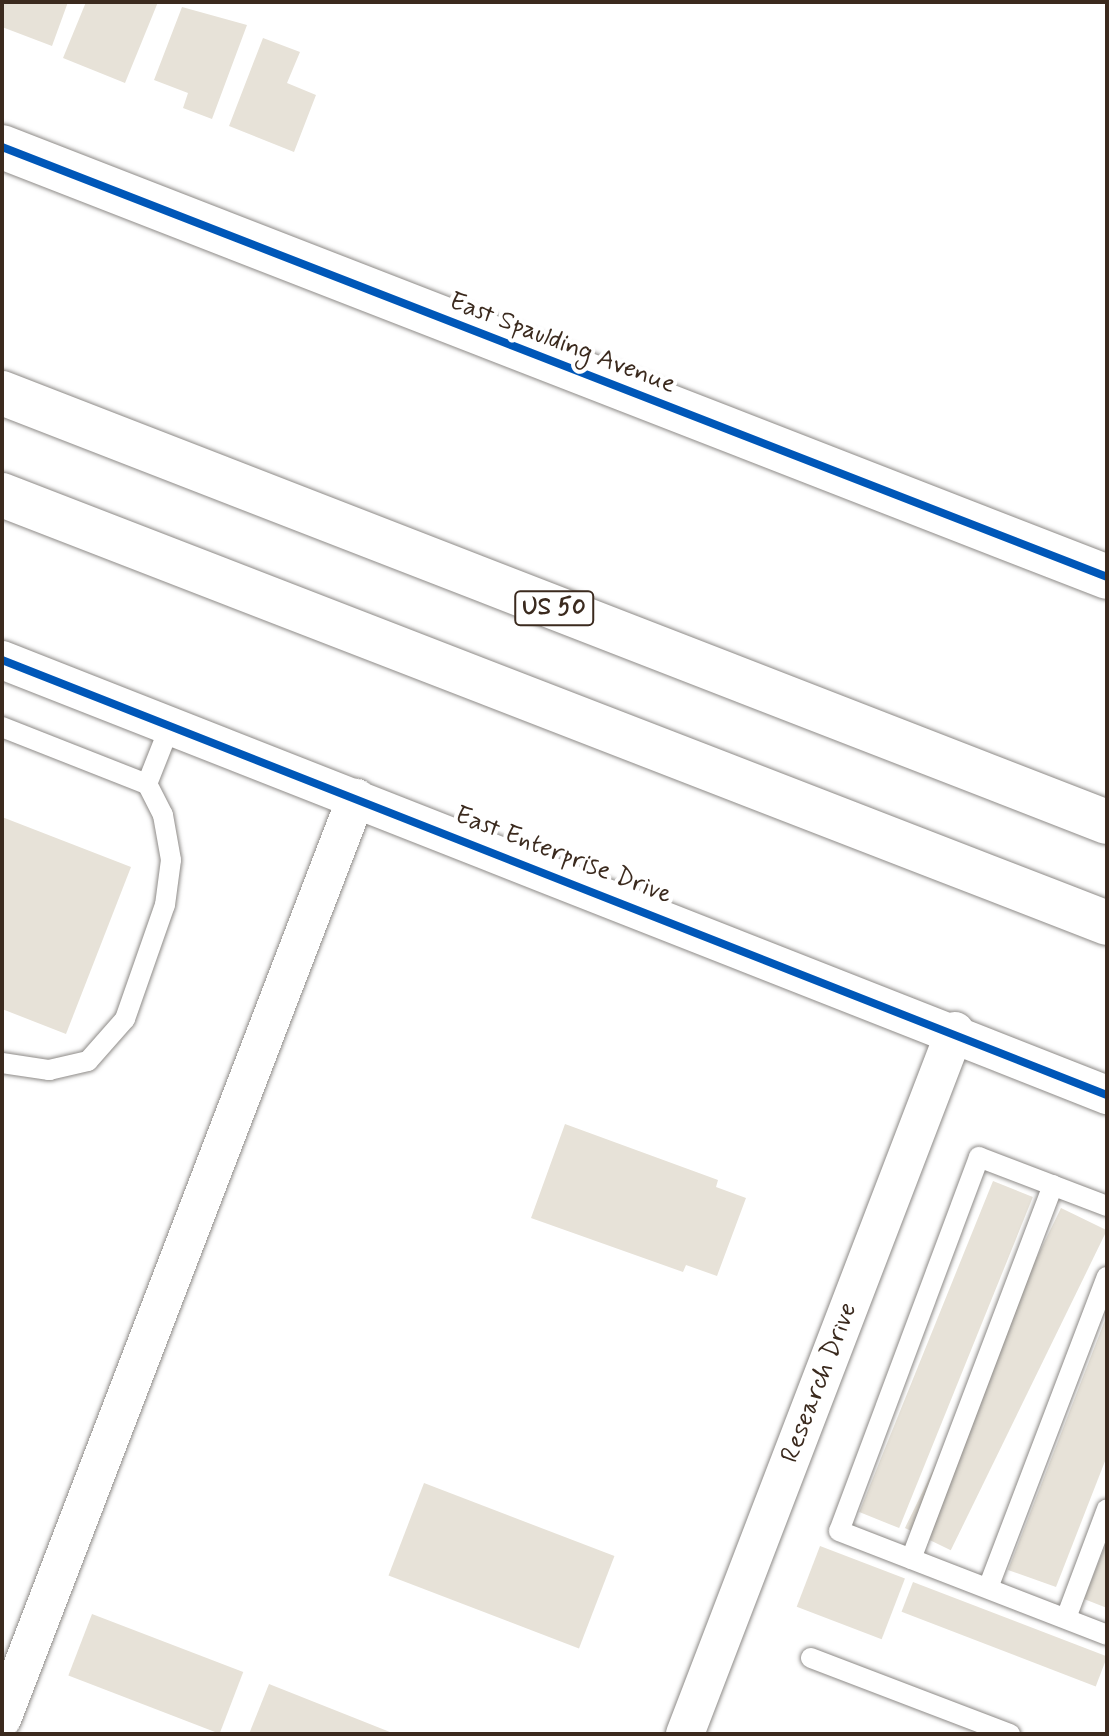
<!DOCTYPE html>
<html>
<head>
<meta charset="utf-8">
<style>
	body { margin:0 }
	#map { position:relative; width:1109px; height:1736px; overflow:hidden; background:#fff; font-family:Mynerve,sans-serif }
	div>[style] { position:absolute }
	.building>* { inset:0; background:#e7e2d8; transform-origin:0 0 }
	.roads { filter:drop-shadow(0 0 2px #8e8b88) drop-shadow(0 0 2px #8e8b88) }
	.lane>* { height:20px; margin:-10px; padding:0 10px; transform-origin:10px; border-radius:10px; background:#fff }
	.street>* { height:38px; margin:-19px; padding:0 19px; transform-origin:19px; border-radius:19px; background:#fff }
	.secondary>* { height:44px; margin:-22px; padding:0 22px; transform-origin:22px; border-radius:22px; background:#fff }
	.highway>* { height:44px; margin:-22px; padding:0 22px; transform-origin:22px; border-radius:22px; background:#fff }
	.cycleway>* { height:8px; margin:-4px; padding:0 4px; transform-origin:4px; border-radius:4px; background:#0057b8 }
	span { translate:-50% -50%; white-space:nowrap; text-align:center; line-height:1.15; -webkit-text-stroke:8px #fff; paint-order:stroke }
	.shield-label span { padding:2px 6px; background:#fff; border:2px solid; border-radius:6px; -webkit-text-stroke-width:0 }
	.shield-label { font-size:24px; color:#3b2a1e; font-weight:700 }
	.street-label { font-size:26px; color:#3b2a1e }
	.frame { position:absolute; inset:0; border:4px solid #3b2a1e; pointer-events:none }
</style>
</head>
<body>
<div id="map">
	<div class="building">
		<i style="clip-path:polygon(2px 2px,68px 2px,52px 46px,2px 27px)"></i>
		<i style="clip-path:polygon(86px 2px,158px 2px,125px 83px,63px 58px)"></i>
		<i style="clip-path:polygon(182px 7px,247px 25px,212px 119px,183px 108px,188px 93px,154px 80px)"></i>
		<i style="clip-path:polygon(263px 38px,300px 52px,287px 83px,316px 95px,294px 152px,229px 126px)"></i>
		<i style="clip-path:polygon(2px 817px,131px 867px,66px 1034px,2px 1009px)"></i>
		<i style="clip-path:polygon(565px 1124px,718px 1180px,716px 1187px,746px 1198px,717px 1276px,686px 1265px,683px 1272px,531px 1218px)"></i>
		<i style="left:993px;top:1181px;width:43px;height:357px;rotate:22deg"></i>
		<i style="left:1061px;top:1208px;width:51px;height:356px;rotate:26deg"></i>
		<i style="clip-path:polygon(1107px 1315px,1107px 1456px,1056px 1587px,1008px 1570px)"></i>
		<i style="left:424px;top:1483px;width:204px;height:99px;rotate:21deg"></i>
		<i style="clip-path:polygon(1107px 1541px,1107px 1608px,1084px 1599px)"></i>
		<i style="left:820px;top:1546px;width:91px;height:65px;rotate:21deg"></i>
		<i style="left:913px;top:1582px;width:208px;height:32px;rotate:21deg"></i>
		<i style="left:92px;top:1614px;width:162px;height:66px;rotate:21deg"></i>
		<i style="clip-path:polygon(269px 1684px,395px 1734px,249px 1734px)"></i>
	</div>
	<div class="roads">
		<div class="lane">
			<i style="left:2px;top:727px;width:156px;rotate:21.5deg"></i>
			<i style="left:2px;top:1063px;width:48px;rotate:8.5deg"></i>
			<i style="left:49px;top:1070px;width:40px;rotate:-13deg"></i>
			<i style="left:88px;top:1061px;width:56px;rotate:-48.6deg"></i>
			<i style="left:125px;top:1019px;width:121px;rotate:-70.7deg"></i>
			<i style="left:165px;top:905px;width:45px;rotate:-82.4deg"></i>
			<i style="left:171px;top:860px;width:46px;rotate:-100.1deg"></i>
			<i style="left:163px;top:815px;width:35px;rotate:-117deg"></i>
			<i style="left:147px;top:784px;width:62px;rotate:-68.4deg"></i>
			<i style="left:1107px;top:1206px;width:137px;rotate:-159.1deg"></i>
			<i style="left:979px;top:1157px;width:399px;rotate:110.5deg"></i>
			<i style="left:839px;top:1531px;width:287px;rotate:21.2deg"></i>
			<i style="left:911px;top:1559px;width:400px;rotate:-69.2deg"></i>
			<i style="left:988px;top:1588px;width:333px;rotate:-69.1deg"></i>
			<i style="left:1066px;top:1618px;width:116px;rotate:-69.4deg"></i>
			<i style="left:811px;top:1658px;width:213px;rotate:20.9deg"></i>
		</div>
		<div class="street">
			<i style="left:2px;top:660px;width:1188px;rotate:21.49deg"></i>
			<i style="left:2px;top:1719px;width:987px;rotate:-68.97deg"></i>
			<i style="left:685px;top:1734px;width:753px;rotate:-68.99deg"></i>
		</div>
		<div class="secondary">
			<i style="left:2px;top:147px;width:1186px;rotate:21.26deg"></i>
		</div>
		<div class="highway">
			<i style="left:2px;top:393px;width:1185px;rotate:21.22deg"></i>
			<i style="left:2px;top:495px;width:1185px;rotate:21.17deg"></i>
		</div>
	</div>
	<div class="cycleway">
		<i style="left:2px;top:147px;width:1186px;rotate:21.26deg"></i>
		<i style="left:2px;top:660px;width:1188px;rotate:21.49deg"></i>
	</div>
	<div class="shield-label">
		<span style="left:554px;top:608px">US 50</span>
	</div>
	<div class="street-label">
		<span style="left:562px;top:344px;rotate:21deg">East Spaulding Avenue</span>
		<span style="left:563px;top:856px;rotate:21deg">East Enterprise Drive</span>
		<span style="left:820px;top:1383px;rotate:-69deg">Research Drive</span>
	</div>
	<div class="frame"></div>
</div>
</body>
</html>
